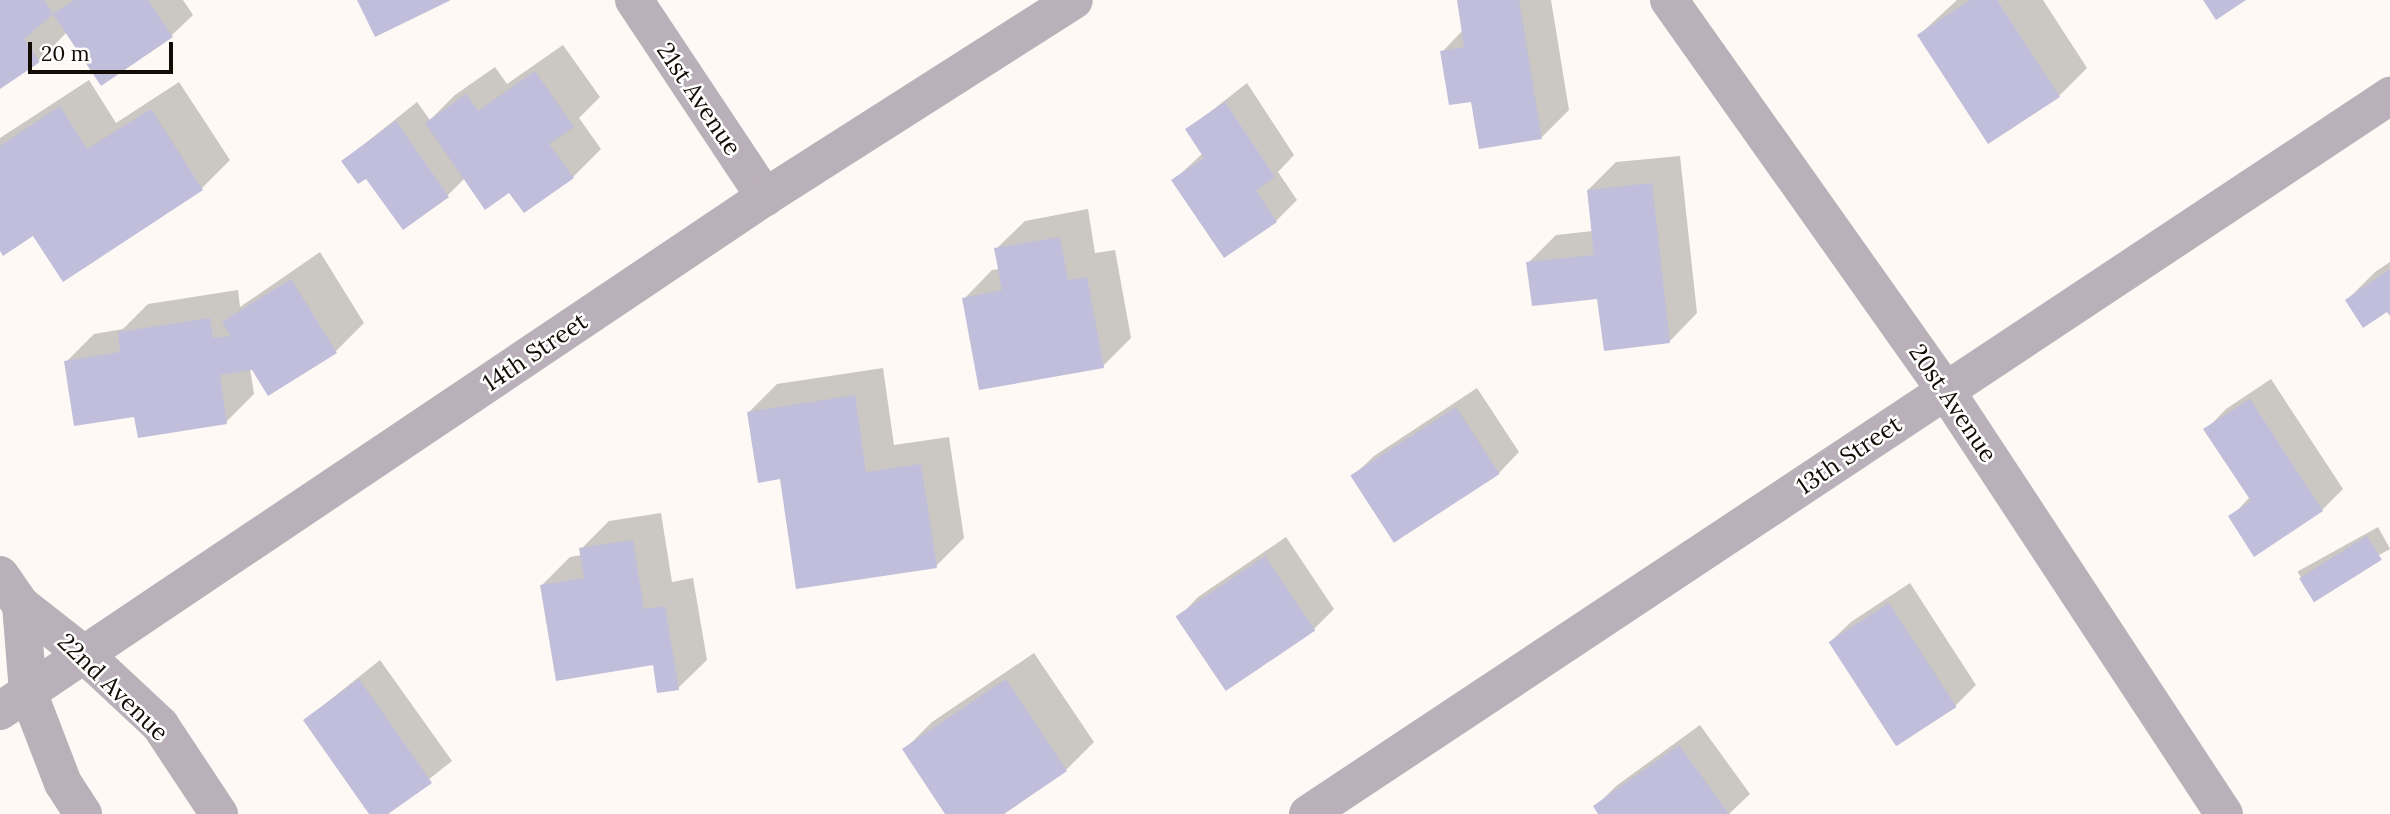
<!DOCTYPE html>
<html>
<head>
<meta charset="utf-8">
<style>
	body { margin:0 }
	#map { position:relative; width:2390px; height:814px; overflow:hidden; background:#fef9f4; font-family:Lora,serif }
	div>[style] { position:absolute }
	.shadow>* { inset:0; background:#0003; transform-origin:0 0 }
	.building>* { inset:0; background:#c0bedb; transform-origin:0 0 }
	.minor>* { height:38px; margin:-19px; padding:0 19px; transform-origin:19px; border-radius:19px; background:#bab0b9 }
	span { translate:-50% -50%; white-space:nowrap; text-align:center; line-height:1.15; -webkit-text-stroke:5px #fff; paint-order:stroke }
	.street-label { font-size:24px; color:#130c05 }
	.scale { position:absolute; left:28px; top:42px; width:145px; height:32px; box-sizing:border-box; border:4px solid #130c05; border-top:0; padding-left:9px; font-size:21px; line-height:24px; white-space:nowrap; color:#130c05; -webkit-text-stroke:5px #fff; paint-order:stroke }
</style>
</head>
<body>
<div id="map">
	<div class="shadow">
		<i style="clip-path:polygon(0 0,183px 0,193px 15px,172px 35px,101px 84px,67px 32px,39px 61px,0 86px)"></i>
		<i style="clip-path:polygon(1458px 0,1551px 0,1569px 110px,1541px 138px,1472px 100px,1442px 52px,1463px 30px)"></i>
		<i style="clip-path:polygon(1957px 0,2043px 0,2087px 68px,2059px 96px,1919px 35px)"></i>
		<i style="clip-path:polygon(563px 45px,600px 97px,579px 118px,601px 149px,573px 177px,465px 178px,448px 195px,367px 176px,343px 161px,417px 102px,430px 120px,455px 95px,495px 67px,507px 84px)"></i>
		<i style="clip-path:polygon(89px 80px,116px 123px,179px 82px,230px 160px,202px 188px,63px 279px,34px 234px,0 248px,0 138px)"></i>
		<i style="clip-path:polygon(1247px 83px,1294px 155px,1278px 172px,1297px 200px,1276px 221px,1174px 180px,1203px 153px,1187px 130px)"></i>
		<i style="clip-path:polygon(1680px 156px,1697px 313px,1669px 342px,1599px 297px,1528px 263px,1556px 235px,1593px 231px,1588px 190px,1616px 162px)"></i>
		<i style="clip-path:polygon(1088px 209px,1095px 253px,1115px 250px,1131px 338px,1103px 366px,964px 299px,992px 270px,1000px 269px,996px 249px,1025px 221px)"></i>
		<i style="clip-path:polygon(320px 252px,364px 323px,336px 351px,268px 394px,249px 362px,254px 394px,226px 422px,136px 415px,66px 362px,94px 334px,123px 329px,148px 304px,238px 290px,240px 307px)"></i>
		<i style="clip-path:polygon(2390px 262px,2390px 313px,2347px 300px,2375px 272px)"></i>
		<i style="clip-path:polygon(883px 368px,894px 445px,949px 437px,964px 538px,936px 566px,781px 477px,749px 412px,777px 384px)"></i>
		<i style="clip-path:polygon(2271px 379px,2343px 489px,2322px 510px,2255px 554px,2231px 517px,2250px 497px,2206px 430px,2226px 409px)"></i>
		<i style="clip-path:polygon(1477px 388px,1519px 452px,1499px 473px,1353px 476px,1374px 456px)"></i>
		<i style="clip-path:polygon(661px 513px,672px 582px,693px 578px,707px 660px,678px 688px,654px 663px,542px 585px,570px 557px,582px 555px,581px 549px,609px 521px)"></i>
		<i style="left:2378px;top:527px;width:25px;height:92px;rotate:61deg"></i>
		<i style="clip-path:polygon(1286px 537px,1334px 609px,1314px 629px,1178px 618px,1198px 597px)"></i>
		<i style="clip-path:polygon(1910px 583px,1976px 685px,1955px 706px,1830px 642px,1851px 622px)"></i>
		<i style="clip-path:polygon(1034px 653px,1094px 742px,1066px 770px,1001px 814px,947px 814px,904px 750px,932px 722px)"></i>
		<i style="clip-path:polygon(380px 660px,452px 761px,385px 814px,372px 814px,305px 720px)"></i>
		<i style="clip-path:polygon(1700px 725px,1750px 794px,1729px 814px,1600px 814px,1595px 807px,1616px 786px)"></i>
	</div>
	<div class="building">
		<i style="clip-path:polygon(0 0,44px 0,53px 14px,24px 39px,40px 62px,0 89px)"></i>
		<i style="clip-path:polygon(74px 0,148px 0,173px 37px,101px 86px,53px 14px)"></i>
		<i style="clip-path:polygon(357px 0,451px 0,375px 37px)"></i>
		<i style="clip-path:polygon(1457px 0,1519px 0,1542px 139px,1479px 149px,1471px 102px,1449px 105px,1440px 51px,1464px 47px)"></i>
		<i style="clip-path:polygon(1970px 0,1997px 0,2060px 97px,1988px 144px,1917px 35px)"></i>
		<i style="clip-path:polygon(2203px 0,2246px 0,2216px 20px)"></i>
		<i style="clip-path:polygon(535px 71px,574px 127px,549px 144px,574px 178px,524px 213px,509px 193px,485px 210px,425px 123px,466px 94px,478px 111px)"></i>
		<i style="clip-path:polygon(1225px 102px,1275px 177px,1256px 190px,1277px 222px,1224px 258px,1171px 180px,1204px 158px,1185px 129px)"></i>
		<i style="clip-path:polygon(60px 106px,87px 149px,151px 109px,203px 190px,63px 282px,33px 236px,3px 256px,0 251px,0 146px)"></i>
		<i style="clip-path:polygon(396px 121px,449px 197px,403px 230px,366px 179px,358px 184px,341px 161px)"></i>
		<i style="clip-path:polygon(1652px 183px,1670px 343px,1604px 351px,1597px 299px,1532px 306px,1526px 262px,1594px 255px,1587px 190px)"></i>
		<i style="clip-path:polygon(1060px 237px,1068px 280px,1087px 277px,1104px 368px,979px 390px,962px 298px,1002px 290px,994px 248px)"></i>
		<i style="clip-path:polygon(2390px 269px,2390px 316px,2387px 312px,2363px 328px,2345px 300px)"></i>
		<i style="clip-path:polygon(291px 279px,337px 353px,268px 396px,252px 370px,220px 375px,227px 424px,138px 438px,134px 417px,74px 426px,64px 361px,120px 352px,118px 332px,210px 318px,213px 338px,231px 336px,222px 322px)"></i>
		<i style="clip-path:polygon(855px 395px,866px 472px,921px 464px,937px 568px,796px 589px,780px 479px,758px 483px,747px 412px)"></i>
		<i style="clip-path:polygon(2250px 399px,2323px 511px,2254px 557px,2228px 516px,2251px 501px,2203px 429px)"></i>
		<i style="left:1456px;top:407px;width:80px;height:126px;rotate:57deg"></i>
		<i style="left:2367px;top:536px;width:28px;height:80px;rotate:58deg"></i>
		<i style="clip-path:polygon(633px 540px,644px 609px,665px 606px,679px 690px,657px 693px,653px 665px,556px 681px,540px 585px,584px 578px,579px 548px)"></i>
		<i style="left:1265px;top:556px;width:90px;height:108px;rotate:56deg"></i>
		<i style="left:1889px;top:603px;width:124px;height:72px;rotate:57deg"></i>
		<i style="clip-path:polygon(359px 679px,432px 783px,388px 814px,369px 814px,303px 720px)"></i>
		<i style="clip-path:polygon(1006px 679px,1067px 771px,1004px 814px,945px 814px,902px 749px)"></i>
		<i style="clip-path:polygon(1679px 745px,1729px 814px,1598px 814px,1593px 806px)"></i>
	</div>
	<div class="minor">
		<i style="left:634px;top:0;width:237px;rotate:56.4deg"></i>
		<i style="left:1669px;top:0;width:479px;rotate:54.7deg"></i>
		<i style="left:1946px;top:391px;width:506px;rotate:56.69deg"></i>
		<i style="left:0;top:575px;width:37px;rotate:55deg"></i>
		<i style="left:21px;top:605px;width:81px;rotate:38deg"></i>
		<i style="left:85px;top:655px;width:103px;rotate:43deg"></i>
		<i style="left:160px;top:725px;width:107px;rotate:56.5deg"></i>
		<i style="left:21px;top:605px;width:87px;rotate:85.4deg"></i>
		<i style="left:28px;top:692px;width:97px;rotate:69deg"></i>
		<i style="left:63px;top:783px;width:37px;rotate:57deg"></i>
		<i style="left:0;top:711px;width:922px;rotate:-33.9deg"></i>
		<i style="left:765px;top:197px;width:366px;rotate:-32.5deg"></i>
		<i style="left:1308px;top:814px;width:1299px;rotate:-33.57deg"></i>
	</div>
	<div class="street-label">
		<span style="left:699px;top:99px;rotate:56deg">21st Avenue</span>
		<span style="left:535px;top:352px;rotate:-34deg">14th Street</span>
		<span style="left:1953px;top:403px;rotate:56deg">20st Avenue</span>
		<span style="left:1849px;top:455px;rotate:-34deg">13th Street</span>
		<span style="left:113px;top:687px;rotate:44deg">22nd Avenue</span>
	</div>
	<div class="scale">20 m</div>
</div>
</body>
</html>
